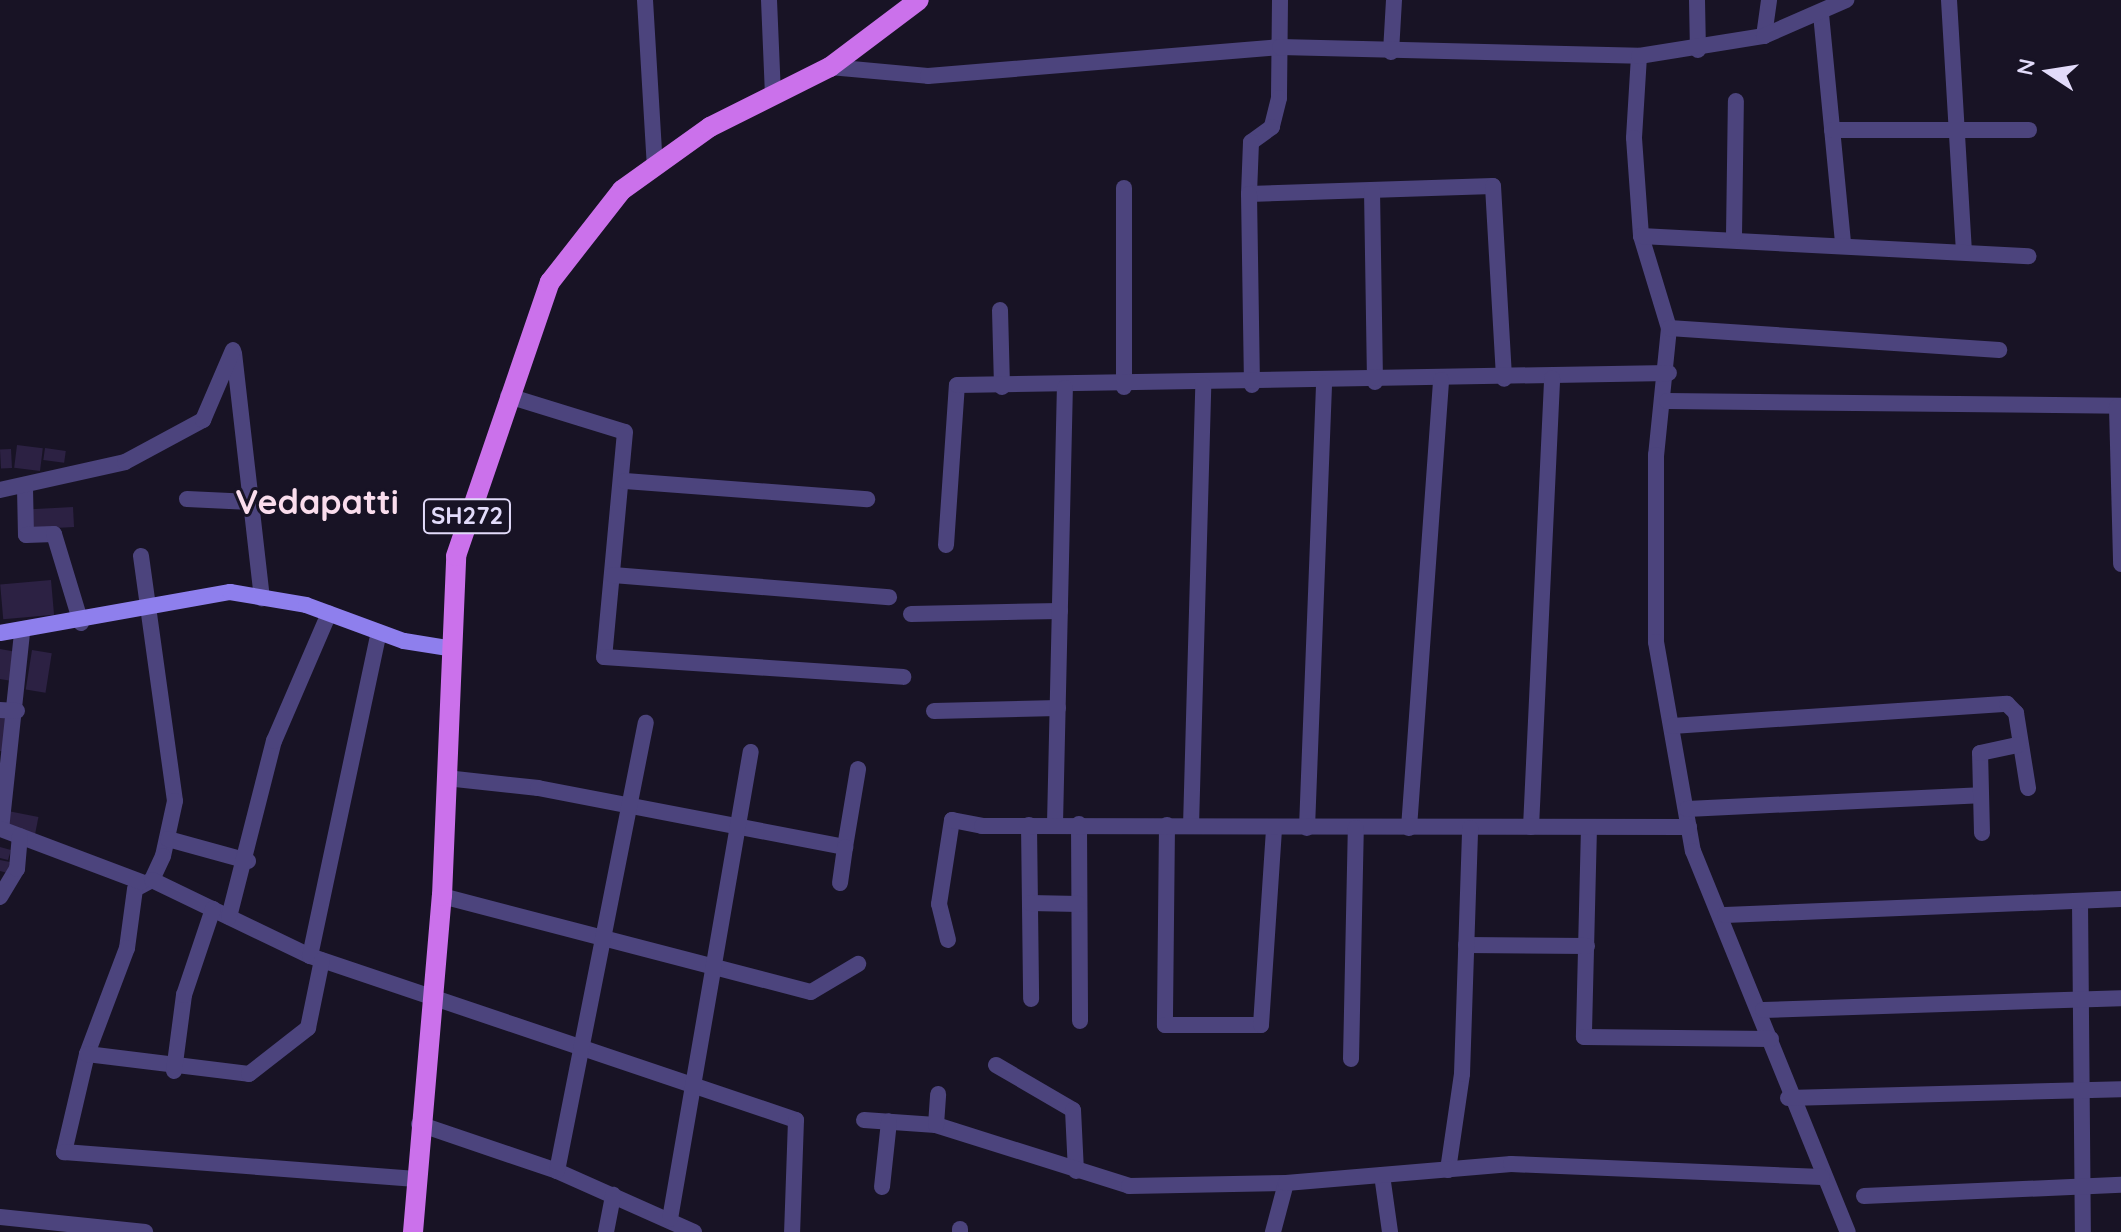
<!DOCTYPE html>
<html>
<head>
<meta charset="utf-8">
<style>
	body { margin:0 }
	#map { position:relative; width:2121px; height:1232px; overflow:hidden; background:#181325; font-family:Quicksand,sans-serif }
	div>[style] { position:absolute }
	.building>* { inset:0; background:#2c2143; transform-origin:0 0 }
	.street>* { height:16px; margin:-8px; padding:0 8px; transform-origin:8px; border-radius:8px; background:#4c447d }
	.secondary>* { height:16px; margin:-8px; padding:0 8px; transform-origin:8px; border-radius:8px; background:#8e7fed }
	.primary>* { height:20px; margin:-10px; padding:0 10px; transform-origin:10px; border-radius:10px; background:#cb71eb }
	span { translate:-50% -50%; white-space:nowrap; text-align:center; line-height:1.15; -webkit-text-stroke:6px #181325; paint-order:stroke }
	.shield-label span { padding:2px 6px; background:#181325; border:2px solid; border-radius:6px; -webkit-text-stroke-width:0 }
	.shield-label { font-size:24px; color:#e2dbfa; font-weight:700 }
	.district-label { font-size:34px; color:#fadded; font-weight:700 }
	.north { position:absolute; left:2009px; top:32px; width:80px; height:80px; -webkit-text-stroke:6px #181325; paint-order:stroke; rotate:282deg; font-size:22px; font-weight:700; line-height:32px; text-align:center; color:#e2dbfa }
	.north::after { content:''; display:block; margin:auto; width:28px; height:36px; background:#e2dbfa; clip-path:polygon(50% 0,100% 100%,50% 72%,0 100%) }
</style>
</head>
<body>
<div id="map">
	<div class="building">
		<i style="left:17px;top:445px;width:26px;height:23px;rotate:7deg"></i>
		<i style="left:45px;top:448px;width:21px;height:12px;rotate:8deg"></i>
		<i style="left:11px;top:449px;width:19px;height:11px;rotate:87deg"></i>
		<i style="left:73px;top:507px;width:20px;height:42px;rotate:87deg"></i>
		<i style="left:51px;top:580px;width:35px;height:51px;rotate:85deg"></i>
		<i style="clip-path:polygon(0 649px,17px 652px,12px 681px,0 679px)"></i>
		<i style="left:32px;top:650px;width:20px;height:40px;rotate:9deg"></i>
		<i style="clip-path:polygon(0 717px,13px 720px,5px 752px,0 751px)"></i>
		<i style="left:8px;top:811px;width:31px;height:18px;rotate:11deg"></i>
		<i style="clip-path:polygon(0 847px,11px 850px,8px 860px,0 858px)"></i>
		<i style="clip-path:polygon(0 860px,10px 862px,8px 873px,0 871px)"></i>
	</div>
	<div class="street">
		<i style="left:645px;top:0;width:166px;rotate:86.6deg"></i>
		<i style="left:769px;top:0;width:97px;rotate:87.6deg"></i>
		<i style="left:1280px;top:0;width:98px;rotate:90.6deg"></i>
		<i style="left:1279px;top:98px;width:30px;rotate:104deg"></i>
		<i style="left:1272px;top:127px;width:26px;rotate:144deg"></i>
		<i style="left:1251px;top:142px;width:52px;rotate:92.2deg"></i>
		<i style="left:1249px;top:194px;width:244px;rotate:-1.9deg"></i>
		<i style="left:1493px;top:186px;width:193px;rotate:86.7deg"></i>
		<i style="left:1697px;top:0;width:50px;rotate:88.9deg"></i>
		<i style="left:1949px;top:0;width:249px;rotate:86.6deg"></i>
		<i style="left:1821px;top:14px;width:228px;rotate:84.5deg"></i>
		<i style="left:1764px;top:36px;width:36px;rotate:-82deg"></i>
		<i style="left:1391px;top:52px;width:52px;rotate:-86.7deg"></i>
		<i style="left:1639px;top:56px;width:82px;rotate:93.5deg"></i>
		<i style="left:1634px;top:138px;width:98px;rotate:85.9deg"></i>
		<i style="left:1641px;top:236px;width:96px;rotate:73.1deg"></i>
		<i style="left:1669px;top:328px;width:128px;rotate:95.8deg"></i>
		<i style="left:1656px;top:455px;width:187px;rotate:90deg"></i>
		<i style="left:1656px;top:642px;width:212px;rotate:80deg"></i>
		<i style="left:1693px;top:851px;width:411px;rotate:67.9deg"></i>
		<i style="left:830px;top:67px;width:98px;rotate:5.2deg"></i>
		<i style="left:928px;top:76px;width:353px;rotate:-4.7deg"></i>
		<i style="left:1280px;top:47px;width:359px;rotate:1.4deg"></i>
		<i style="left:1639px;top:56px;width:127px;rotate:-9.1deg"></i>
		<i style="left:1764px;top:36px;width:90px;rotate:-23.7deg"></i>
		<i style="left:1832px;top:130px;width:197px"></i>
		<i style="left:1124px;top:188px;width:199px;rotate:90deg"></i>
		<i style="left:1372px;top:190px;width:192px;rotate:89.1deg"></i>
		<i style="left:1249px;top:194px;width:191px;rotate:89.1deg"></i>
		<i style="left:1641px;top:236px;width:388px;rotate:3deg"></i>
		<i style="left:1734px;top:236px;width:135px;rotate:-89.2deg"></i>
		<i style="left:1000px;top:310px;width:77px;rotate:88.5deg"></i>
		<i style="left:1669px;top:328px;width:331px;rotate:3.8deg"></i>
		<i style="left:234px;top:353px;width:247px;rotate:83.5deg"></i>
		<i style="left:508px;top:396px;width:122px;rotate:17.1deg"></i>
		<i style="left:625px;top:432px;width:226px;rotate:95.3deg"></i>
		<i style="left:604px;top:657px;width:300px;rotate:3.8deg"></i>
		<i style="left:1667px;top:401px;width:454px;rotate:0.6deg"></i>
		<i style="left:2117px;top:407px;width:157px;rotate:88.5deg"></i>
		<i style="left:625px;top:481px;width:243px;rotate:4.3deg"></i>
		<i style="left:25px;top:488px;width:47px;rotate:88.8deg"></i>
		<i style="left:26px;top:535px;width:28px;rotate:-2deg"></i>
		<i style="left:54px;top:534px;width:93px;rotate:73.1deg"></i>
		<i style="left:0;top:490px;width:128px;rotate:-12.6deg"></i>
		<i style="left:125px;top:462px;width:89px;rotate:-28.3deg"></i>
		<i style="left:203px;top:420px;width:76px;rotate:-66.8deg"></i>
		<i style="left:187px;top:499px;width:64px;rotate:2.7deg"></i>
		<i style="left:946px;top:545px;width:160px;rotate:-86.1deg"></i>
		<i style="left:957px;top:385px;width:712px;rotate:-0.97deg"></i>
		<i style="left:141px;top:556px;width:247px;rotate:82.1deg"></i>
		<i style="left:175px;top:801px;width:56px;rotate:102.3deg"></i>
		<i style="left:163px;top:856px;width:26px;rotate:115deg"></i>
		<i style="left:152px;top:880px;width:19px;rotate:152deg"></i>
		<i style="left:135px;top:889px;width:60px;rotate:97.7deg"></i>
		<i style="left:127px;top:948px;width:113px;rotate:110.7deg"></i>
		<i style="left:87px;top:1054px;width:101px;rotate:103.2deg"></i>
		<i style="left:64px;top:1152px;width:353px;rotate:4.4deg"></i>
		<i style="left:613px;top:575px;width:277px;rotate:4.6deg"></i>
		<i style="left:911px;top:614px;width:149px;rotate:-1.2deg"></i>
		<i style="left:22px;top:633px;width:197px;rotate:96.1deg"></i>
		<i style="left:1px;top:829px;width:150px;rotate:20.7deg"></i>
		<i style="left:0;top:710px;width:17px;rotate:3deg"></i>
		<i style="left:934px;top:711px;width:124px;rotate:-1.4deg"></i>
		<i style="left:1672px;top:726px;width:336px;rotate:-3.8deg"></i>
		<i style="left:2007px;top:704px;width:13px;rotate:45deg"></i>
		<i style="left:2016px;top:713px;width:76px;rotate:80.9deg"></i>
		<i style="left:446px;top:778px;width:93px;rotate:6.2deg"></i>
		<i style="left:538px;top:788px;width:313px;rotate:10.9deg"></i>
		<i style="left:845px;top:847px;width:79px;rotate:-80.5deg"></i>
		<i style="left:1687px;top:809px;width:293px;rotate:-2.7deg"></i>
		<i style="left:1055px;top:824px;width:436px;rotate:-88.7deg"></i>
		<i style="left:1079px;top:824px;width:197px;rotate:89.7deg"></i>
		<i style="left:1029px;top:825px;width:174px;rotate:89.3deg"></i>
		<i style="left:1167px;top:825px;width:200px;rotate:90.6deg"></i>
		<i style="left:1165px;top:1025px;width:96px"></i>
		<i style="left:1261px;top:1025px;width:198px;rotate:-86.2deg"></i>
		<i style="left:1191px;top:826px;width:441px;rotate:-88.4deg"></i>
		<i style="left:1531px;top:827px;width:449px;rotate:-87.3deg"></i>
		<i style="left:1589px;top:827px;width:210px;rotate:91.4deg"></i>
		<i style="left:1584px;top:1037px;width:187px;rotate:0.6deg"></i>
		<i style="left:1307px;top:828px;width:445px;rotate:-87.8deg"></i>
		<i style="left:1409px;top:828px;width:449px;rotate:-85.9deg"></i>
		<i style="left:1982px;top:833px;width:80px;rotate:-91.4deg"></i>
		<i style="left:1980px;top:753px;width:40px;rotate:-12deg"></i>
		<i style="left:168px;top:839px;width:83px;rotate:15.4deg"></i>
		<i style="left:152px;top:880px;width:175px;rotate:25.7deg"></i>
		<i style="left:310px;top:956px;width:513px;rotate:18.65deg"></i>
		<i style="left:796px;top:1120px;width:112px;rotate:92deg"></i>
		<i style="left:840px;top:883px;width:36px;rotate:-82deg"></i>
		<i style="left:442px;top:896px;width:381px;rotate:14.6deg"></i>
		<i style="left:811px;top:992px;width:55px;rotate:-30.8deg"></i>
		<i style="left:0;top:897px;width:33px;rotate:-59deg"></i>
		<i style="left:17px;top:869px;width:33px;rotate:-85deg"></i>
		<i style="left:2080px;top:902px;width:330px;rotate:89.5deg"></i>
		<i style="left:1030px;top:903px;width:49px;rotate:1.2deg"></i>
		<i style="left:1725px;top:915px;width:396px;rotate:-2.3deg"></i>
		<i style="left:229px;top:917px;width:182px;rotate:-75.7deg"></i>
		<i style="left:274px;top:741px;width:139px;rotate:-66.7deg"></i>
		<i style="left:948px;top:940px;width:37px;rotate:-104deg"></i>
		<i style="left:939px;top:904px;width:85px;rotate:-81.2deg"></i>
		<i style="left:952px;top:820px;width:31px;rotate:11deg"></i>
		<i style="left:982px;top:826px;width:707px;rotate:0.08deg"></i>
		<i style="left:1466px;top:945px;width:121px;rotate:0.5deg"></i>
		<i style="left:310px;top:956px;width:331px;rotate:-78deg"></i>
		<i style="left:1763px;top:1010px;width:358px;rotate:-1.9deg"></i>
		<i style="left:87px;top:1054px;width:163px;rotate:7deg"></i>
		<i style="left:249px;top:1074px;width:75px;rotate:-37.9deg"></i>
		<i style="left:308px;top:1028px;width:69px;rotate:-78.4deg"></i>
		<i style="left:1351px;top:1059px;width:231px;rotate:-88.8deg"></i>
		<i style="left:996px;top:1065px;width:89px;rotate:30.3deg"></i>
		<i style="left:1073px;top:1110px;width:61px;rotate:87.2deg"></i>
		<i style="left:174px;top:1071px;width:77px;rotate:-82.5deg"></i>
		<i style="left:184px;top:995px;width:91px;rotate:-71.4deg"></i>
		<i style="left:1788px;top:1098px;width:333px;rotate:-1.5deg"></i>
		<i style="left:864px;top:1120px;width:72px;rotate:4deg"></i>
		<i style="left:936px;top:1125px;width:202px;rotate:17.5deg"></i>
		<i style="left:1129px;top:1186px;width:157px;rotate:-1.1deg"></i>
		<i style="left:1286px;top:1183px;width:51px;rotate:104.9deg"></i>
		<i style="left:419px;top:1124px;width:146px;rotate:18.8deg"></i>
		<i style="left:557px;top:1171px;width:150px;rotate:24deg"></i>
		<i style="left:936px;top:1125px;width:31px;rotate:-86deg"></i>
		<i style="left:1448px;top:1170px;width:97px;rotate:-81.7deg"></i>
		<i style="left:1462px;top:1074px;width:246px;rotate:-88.1deg"></i>
		<i style="left:557px;top:1171px;width:457px;rotate:-78.8deg"></i>
		<i style="left:1382px;top:1175px;width:58px;rotate:82deg"></i>
		<i style="left:1286px;top:1183px;width:226px;rotate:-4.8deg"></i>
		<i style="left:1511px;top:1164px;width:311px;rotate:2.4deg"></i>
		<i style="left:882px;top:1187px;width:66px;rotate:-83.9deg"></i>
		<i style="left:1864px;top:1196px;width:257px;rotate:-2.5deg"></i>
		<i style="left:0;top:1217px;width:146px;rotate:5.9deg"></i>
		<i style="left:670px;top:1219px;width:474px;rotate:-80.2deg"></i>
		<i style="left:606px;top:1232px;width:38px;rotate:-79deg"></i>
		<i style="left:960px;top:1232px;width:3px;rotate:-90deg"></i>
	</div>
	<div class="secondary">
		<i style="left:0;top:633px;width:234px;rotate:-10.1deg"></i>
		<i style="left:230px;top:592px;width:77px;rotate:9.7deg"></i>
		<i style="left:306px;top:605px;width:104px;rotate:20.2deg"></i>
		<i style="left:404px;top:641px;width:45px;rotate:9deg"></i>
	</div>
	<div class="primary">
		<i style="left:413px;top:1232px;width:337px;rotate:-85.1deg"></i>
		<i style="left:442px;top:896px;width:340px;rotate:-87.6deg"></i>
		<i style="left:456px;top:556px;width:290px;rotate:-71.1deg"></i>
		<i style="left:550px;top:282px;width:117px;rotate:-52deg"></i>
		<i style="left:622px;top:190px;width:108px;rotate:-35.6deg"></i>
		<i style="left:710px;top:127px;width:134px;rotate:-26.6deg"></i>
		<i style="left:830px;top:67px;width:111px;rotate:-37deg"></i>
	</div>
	<div class="shield-label">
		<span style="left:467px;top:516px">SH272</span>
	</div>
	<div class="district-label">
		<span style="left:317px;top:502px">Vedapatti</span>
	</div>
	<div class="north">N</div>
</div>
</body>
</html>
